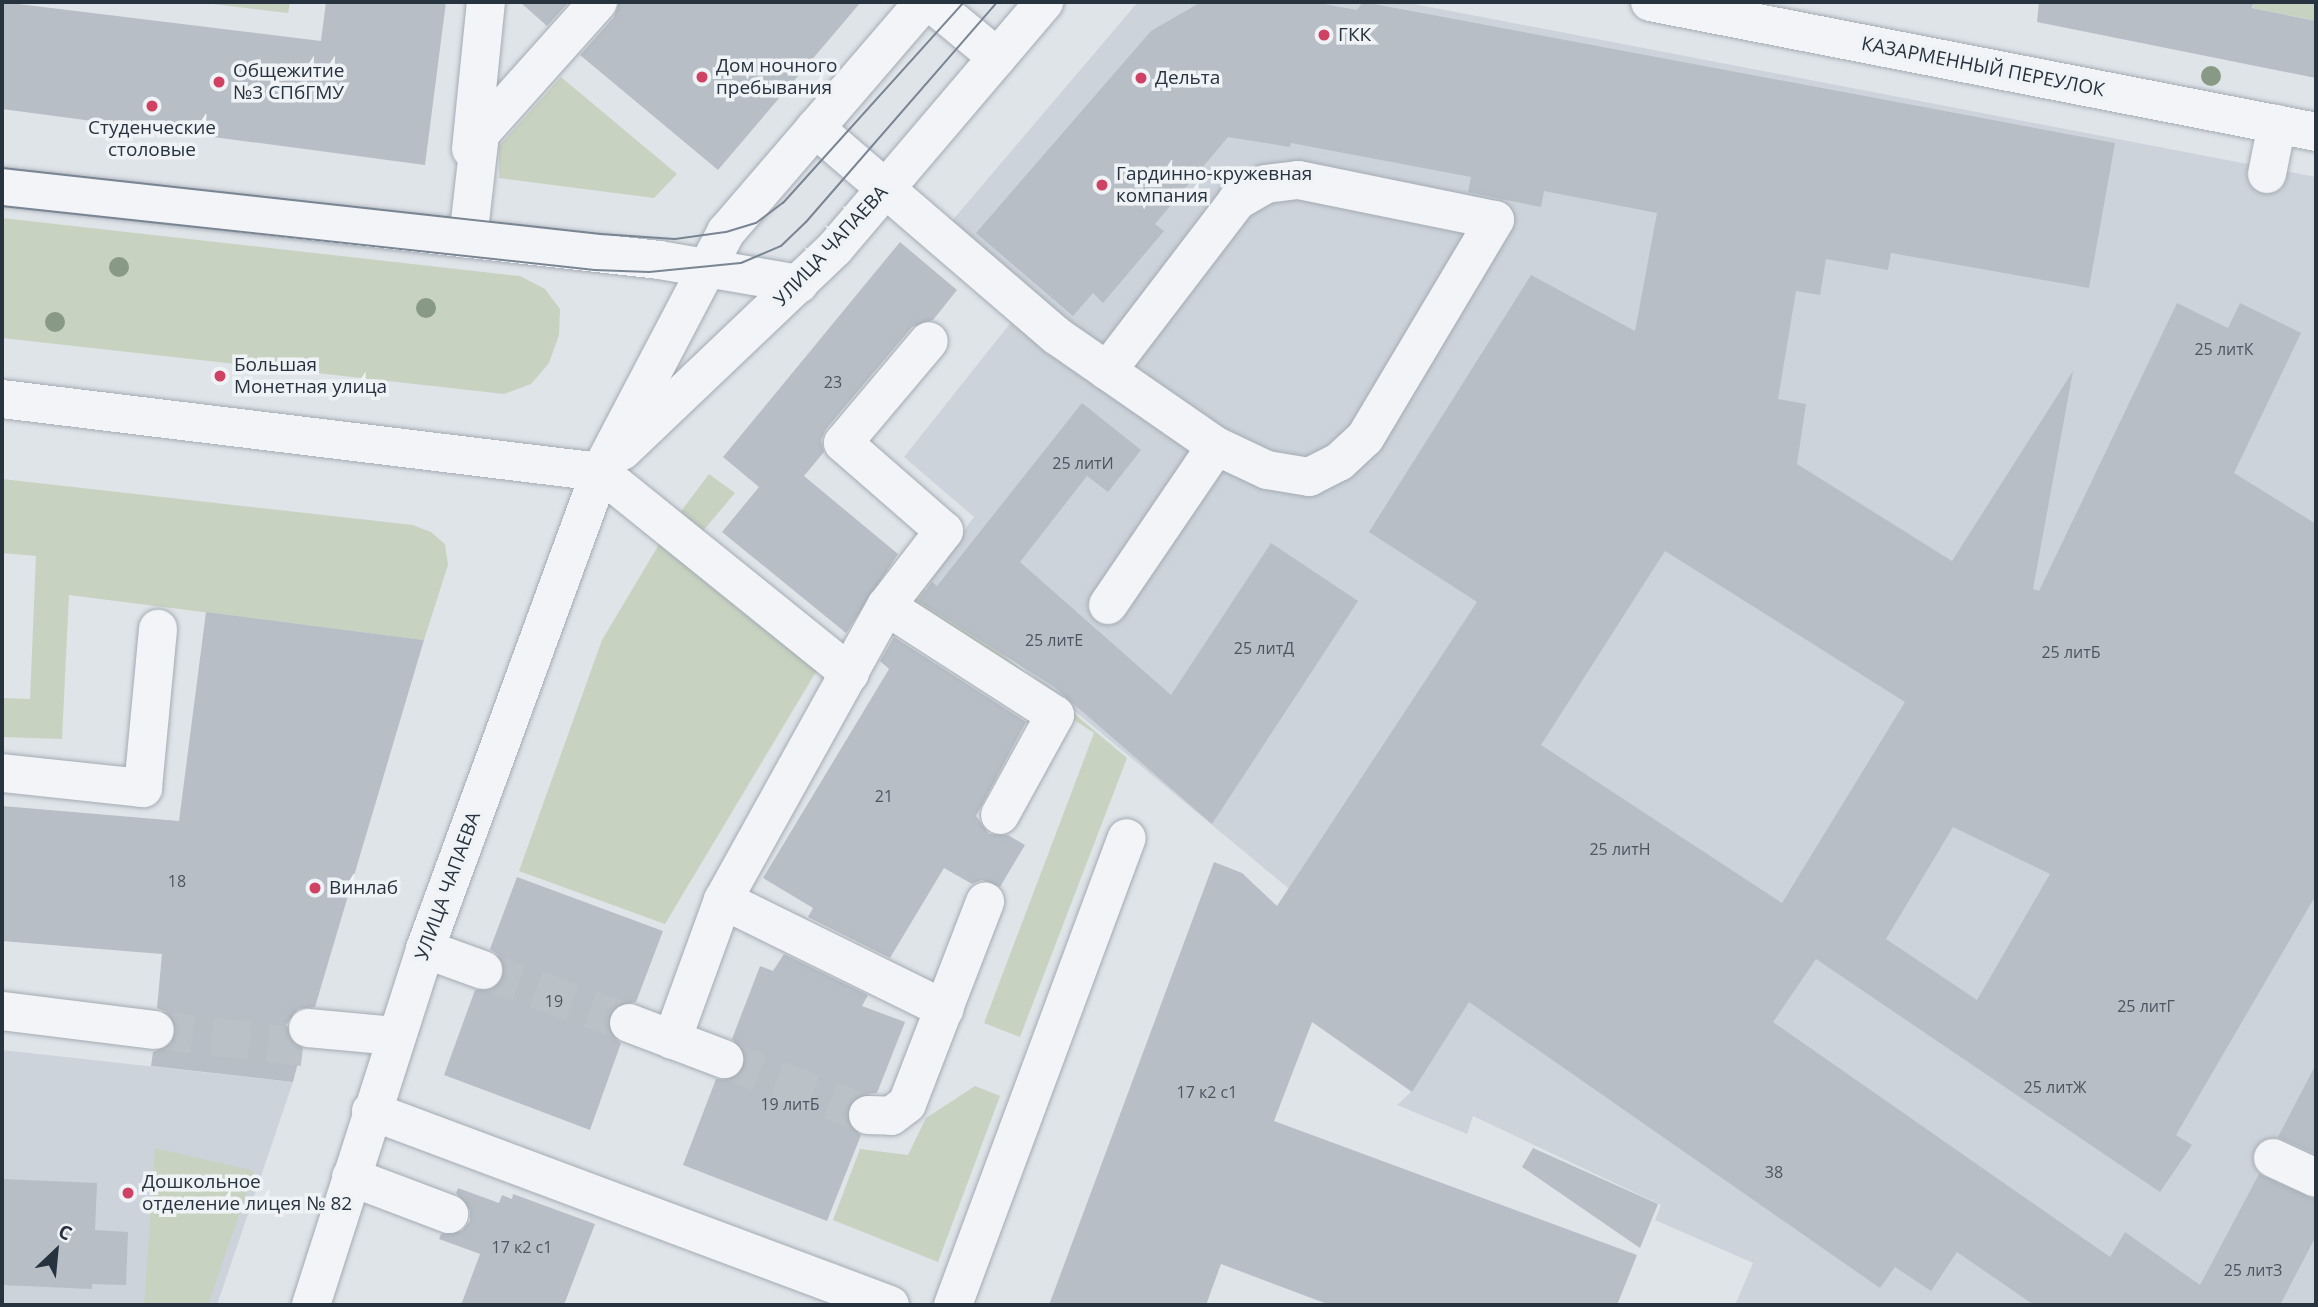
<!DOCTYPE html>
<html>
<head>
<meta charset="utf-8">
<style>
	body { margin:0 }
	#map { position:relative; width:2318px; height:1307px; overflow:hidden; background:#dfe4e9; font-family:"Open Sans",sans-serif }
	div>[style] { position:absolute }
	.built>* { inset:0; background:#cdd3db }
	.green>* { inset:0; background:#c7d3c0 }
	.building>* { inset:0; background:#b7bec6 }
	.minor-tunnel>* { height:38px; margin-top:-19px; transform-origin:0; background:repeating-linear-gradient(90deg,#bac1c7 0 38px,transparent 0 57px) }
	.roads { filter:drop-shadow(0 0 2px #a4abb3) drop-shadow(0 0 2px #a4abb3) }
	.minor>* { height:38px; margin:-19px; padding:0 19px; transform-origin:19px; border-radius:19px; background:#f2f4f7 }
	.tram>* { height:2px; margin:-1px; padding:0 1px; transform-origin:1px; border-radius:1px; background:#798593 }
	.trees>* { width:20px; height:20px; margin:-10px; border-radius:50%; background:#889986 }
	.dots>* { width:19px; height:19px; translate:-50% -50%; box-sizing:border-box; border:4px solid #eff3f6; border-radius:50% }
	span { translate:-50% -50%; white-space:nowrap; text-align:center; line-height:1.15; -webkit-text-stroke:7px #eff3f6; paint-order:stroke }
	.number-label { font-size:16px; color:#4c5662 }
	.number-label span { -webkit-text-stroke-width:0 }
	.poi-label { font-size:19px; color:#283340 }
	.left { translate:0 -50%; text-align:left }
	.street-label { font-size:19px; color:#283340 }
	.frame { position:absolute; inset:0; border:4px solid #283340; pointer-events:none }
	.north { position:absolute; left:21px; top:1216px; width:70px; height:70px; -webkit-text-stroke:5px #eff3f6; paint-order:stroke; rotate:26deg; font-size:19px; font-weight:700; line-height:28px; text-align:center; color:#283340 }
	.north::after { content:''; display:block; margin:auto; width:24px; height:32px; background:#283340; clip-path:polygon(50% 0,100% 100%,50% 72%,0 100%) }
</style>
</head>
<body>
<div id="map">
	<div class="built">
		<i style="clip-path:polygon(1138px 2px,1404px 2px,2316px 177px,2316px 1305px,1735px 1305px,1753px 1263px,1655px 1220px,1661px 1205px,1473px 1116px,1467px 1134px,1397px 1105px,1412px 1091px,1348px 1048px,1387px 986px,1288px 888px,924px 586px,974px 517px,904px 457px,1012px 321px,928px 249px)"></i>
		<i style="clip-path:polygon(2px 1050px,293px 1082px,217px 1305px,2px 1305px)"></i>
	</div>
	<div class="green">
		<i style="clip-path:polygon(197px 2px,290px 2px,288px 13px)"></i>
		<i style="clip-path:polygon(2254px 2px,2316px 2px,2316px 21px,2253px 8px)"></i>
		<i style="clip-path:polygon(561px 77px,677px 174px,654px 198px,499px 178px,499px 146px)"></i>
		<i style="clip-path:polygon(2px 218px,520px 276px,545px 289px,560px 309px,559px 335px,549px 363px,531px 384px,504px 394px,2px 338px)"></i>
		<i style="clip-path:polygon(709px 474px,735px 493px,703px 531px,835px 640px,665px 924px,519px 871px,602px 640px,670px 526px)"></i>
		<i style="clip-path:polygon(2px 479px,413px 525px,431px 532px,445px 544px,448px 565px,424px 640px,69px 595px,62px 739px,2px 737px,2px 698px,30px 699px,36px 556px,2px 553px)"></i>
		<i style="clip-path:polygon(924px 588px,1127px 758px,1020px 1037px,984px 1023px,1094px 733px,908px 610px)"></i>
		<i style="clip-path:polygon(975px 1086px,1000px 1096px,938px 1262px,833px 1220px,860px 1149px,908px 1155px,926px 1118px)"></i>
		<i style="clip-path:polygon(155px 1148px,254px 1171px,208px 1305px,144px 1305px)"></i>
	</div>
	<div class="building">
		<i style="clip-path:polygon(2px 2px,321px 41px,326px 2px,446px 2px,425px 165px,2px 109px)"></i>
		<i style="clip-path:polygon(520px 2px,569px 2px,547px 26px)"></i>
		<i style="clip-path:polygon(619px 2px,861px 2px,718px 170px,580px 55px,614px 17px)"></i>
		<i style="clip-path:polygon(evenodd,1201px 2px,1312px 2px,1357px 10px,1363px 2px,2115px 143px,2089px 288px,1891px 253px,1888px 270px,1826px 259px,1820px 295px,1796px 291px,1778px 399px,1806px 404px,1797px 464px,1952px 561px,2073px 371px,2033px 589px,2039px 591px,2177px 303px,2228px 328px,2240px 303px,2301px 333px,2234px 473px,2316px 524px,2316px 895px,2176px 1135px,2192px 1145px,2160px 1192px,1816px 959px,1773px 1022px,2110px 1257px,2125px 1232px,2200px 1285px,2259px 1174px,2316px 1200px,2316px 1236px,2280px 1305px,2034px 1305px,1957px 1252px,1931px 1291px,1895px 1267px,1880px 1288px,1469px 1002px,1412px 1092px,1312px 1022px,1274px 1121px,1637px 1255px,1617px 1305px,1330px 1305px,1221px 1264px,1206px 1305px,1049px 1305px,1214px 862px,1242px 873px,1277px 906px,1477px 602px,1369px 532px,1531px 275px,1635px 331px,1657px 213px,1544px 191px,1541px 207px,1468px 192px,1471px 177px,1291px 143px,1290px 147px,1228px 137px,1155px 224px,1164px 231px,1103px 303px,1093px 293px,1073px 316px,976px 233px,1151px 31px,1201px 2px,1665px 551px,1905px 702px,1782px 903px,1541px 745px,1665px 551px,1201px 2px,1953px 827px,2050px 874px,1977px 1000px,1886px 939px,1953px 827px)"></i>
		<i style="clip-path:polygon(2039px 2px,2254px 2px,2252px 8px,2316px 21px,2316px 78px,2037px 22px)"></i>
		<i style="clip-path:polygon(900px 242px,957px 290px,933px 320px,912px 327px,826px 429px,821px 440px,824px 452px,804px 476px,898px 554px,846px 633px,722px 532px,759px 487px,723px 457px)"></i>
		<i style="clip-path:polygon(1082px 403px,1141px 450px,1108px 492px,1087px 476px,1020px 562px,1171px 695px,1271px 543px,1358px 601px,1212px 824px,1053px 686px,918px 601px,932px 582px,937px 586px)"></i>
		<i style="clip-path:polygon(206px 612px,424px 640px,315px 1007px,298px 1009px,286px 1025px,289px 1038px,302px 1048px,293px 1082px,151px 1066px,153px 1052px,172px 1044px,177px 1032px,169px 1013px,157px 1008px,162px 954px,2px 941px,2px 806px,179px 821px)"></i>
		<i style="clip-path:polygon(894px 637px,1026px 722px,976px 816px,989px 834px,1008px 835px,1025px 845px,1000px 887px,982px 880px,972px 884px,944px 868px,890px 958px,808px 917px,813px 908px,763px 878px,889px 669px,880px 661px)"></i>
		<i style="clip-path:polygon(517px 877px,663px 931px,636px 1002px,616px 1006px,608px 1016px,612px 1036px,621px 1043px,590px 1130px,444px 1075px,475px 990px,497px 987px,504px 977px,500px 956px,490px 949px)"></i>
		<i style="clip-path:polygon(784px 954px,868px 995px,862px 1006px,905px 1022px,877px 1093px,859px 1095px,849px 1104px,848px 1124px,861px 1135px,827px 1221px,683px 1165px,716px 1079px,728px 1080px,744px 1067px,745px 1055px,732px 1039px,760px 966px,773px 971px)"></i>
		<i style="clip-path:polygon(2316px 1064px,2316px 1154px,2278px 1137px)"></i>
		<i style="clip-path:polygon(1533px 1148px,1658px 1204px,1640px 1248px,1522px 1167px)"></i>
		<i style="clip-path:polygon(2px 1179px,97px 1183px,95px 1230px,128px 1232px,126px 1285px,92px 1284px,92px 1289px,2px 1285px)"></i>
		<i style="clip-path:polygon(458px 1188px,499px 1203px,502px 1195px,512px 1199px,513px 1194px,595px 1224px,564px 1305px,461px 1305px,480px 1254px,439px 1239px,441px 1234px,462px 1231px,470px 1221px,470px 1210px,456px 1193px)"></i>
	</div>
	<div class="minor-tunnel">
		<i style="left:483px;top:970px;width:155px;rotate:20deg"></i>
		<i style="left:155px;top:1030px;width:149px;rotate:6.6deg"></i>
		<i style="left:724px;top:1059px;width:155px;rotate:21.3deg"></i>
	</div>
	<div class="roads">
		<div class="minor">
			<i style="left:930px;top:2px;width:87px;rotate:39.4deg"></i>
			<i style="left:1650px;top:2px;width:679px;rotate:11.04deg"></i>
			<i style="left:815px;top:128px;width:319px;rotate:40.7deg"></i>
			<i style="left:1057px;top:336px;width:193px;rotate:34.7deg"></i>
			<i style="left:1216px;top:446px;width:56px;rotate:25.2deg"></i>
			<i style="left:1267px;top:470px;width:43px;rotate:9.5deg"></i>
			<i style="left:1309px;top:477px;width:34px;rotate:-27deg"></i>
			<i style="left:1339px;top:462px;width:35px;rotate:-43deg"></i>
			<i style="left:1365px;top:438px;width:254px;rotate:-59.2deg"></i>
			<i style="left:1495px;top:220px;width:201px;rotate:-168.5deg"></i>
			<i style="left:1298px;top:180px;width:32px;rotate:173deg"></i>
			<i style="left:1266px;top:184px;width:34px;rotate:150deg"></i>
			<i style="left:1237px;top:201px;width:214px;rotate:127.4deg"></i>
			<i style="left:471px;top:149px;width:148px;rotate:-84.2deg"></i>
			<i style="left:2267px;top:174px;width:51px;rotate:-78.7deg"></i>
			<i style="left:2px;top:187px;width:661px;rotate:6.34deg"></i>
			<i style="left:659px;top:260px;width:142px;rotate:9.7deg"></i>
			<i style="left:468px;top:239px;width:106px;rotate:-83.5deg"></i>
			<i style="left:480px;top:134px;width:177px;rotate:-48.2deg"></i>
			<i style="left:2px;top:399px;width:602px;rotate:6.96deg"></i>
			<i style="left:600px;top:472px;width:321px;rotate:38.9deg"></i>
			<i style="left:622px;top:451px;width:294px;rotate:-43.6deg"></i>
			<i style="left:835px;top:248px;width:323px;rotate:-49.6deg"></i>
			<i style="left:1108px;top:605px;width:192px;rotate:-55.8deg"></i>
			<i style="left:886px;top:606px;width:201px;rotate:32.8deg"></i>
			<i style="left:1055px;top:715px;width:114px;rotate:118.8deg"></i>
			<i style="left:2px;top:773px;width:142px;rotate:6.1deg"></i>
			<i style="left:143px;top:788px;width:160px;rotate:-84.6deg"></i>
			<i style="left:723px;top:900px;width:247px;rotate:26.2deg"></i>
			<i style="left:425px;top:949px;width:62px;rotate:19.9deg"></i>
			<i style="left:2px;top:1011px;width:154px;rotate:7.1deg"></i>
			<i style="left:629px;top:1023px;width:102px;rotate:20.8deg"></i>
			<i style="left:308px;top:1028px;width:87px;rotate:5.3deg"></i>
			<i style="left:672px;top:1040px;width:149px;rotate:-70deg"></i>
			<i style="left:723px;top:900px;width:336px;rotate:-61deg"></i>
			<i style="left:886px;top:606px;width:95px;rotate:-52.3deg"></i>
			<i style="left:944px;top:531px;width:134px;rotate:-138.9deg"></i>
			<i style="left:843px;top:443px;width:133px;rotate:-49.9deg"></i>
			<i style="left:371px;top:1111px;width:554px;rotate:20.5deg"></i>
			<i style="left:868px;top:1115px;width:23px;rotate:2deg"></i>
			<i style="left:891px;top:1116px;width:20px;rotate:-37deg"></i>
			<i style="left:907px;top:1104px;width:217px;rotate:-68.9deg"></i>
			<i style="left:2273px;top:1158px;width:47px;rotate:24.9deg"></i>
			<i style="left:351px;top:1177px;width:105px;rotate:20.7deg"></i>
			<i style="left:311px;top:1305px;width:374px;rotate:-72.2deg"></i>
			<i style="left:425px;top:949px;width:508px;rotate:-69.85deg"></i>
			<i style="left:600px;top:472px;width:271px;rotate:-62.3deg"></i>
			<i style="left:726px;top:232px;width:303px;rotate:-49.3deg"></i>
			<i style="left:953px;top:1305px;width:498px;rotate:-69.6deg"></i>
		</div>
	</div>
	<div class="tram">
		<i style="left:2px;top:168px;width:602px;rotate:6.3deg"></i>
		<i style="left:600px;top:234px;width:75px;rotate:3.8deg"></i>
		<i style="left:675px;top:239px;width:51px;rotate:-7.8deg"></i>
		<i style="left:726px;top:232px;width:31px;rotate:-17deg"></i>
		<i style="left:756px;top:223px;width:34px;rotate:-37deg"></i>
		<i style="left:783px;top:203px;width:270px;rotate:-48deg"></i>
		<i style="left:2px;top:206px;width:596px;rotate:6.16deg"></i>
		<i style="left:595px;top:270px;width:54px;rotate:2.1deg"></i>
		<i style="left:649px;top:272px;width:92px;rotate:-5.6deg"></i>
		<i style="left:741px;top:263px;width:43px;rotate:-23deg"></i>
		<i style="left:781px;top:246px;width:35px;rotate:-44deg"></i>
		<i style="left:806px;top:222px;width:291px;rotate:-49deg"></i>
	</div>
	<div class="trees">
		<i style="left:2211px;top:76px"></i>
		<i style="left:119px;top:267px"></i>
		<i style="left:426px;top:308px"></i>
		<i style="left:55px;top:322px"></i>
	</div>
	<div class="dots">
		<i style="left:1324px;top:35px;background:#d04264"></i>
		<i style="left:702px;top:77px;background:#d04264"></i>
		<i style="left:1141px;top:78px;background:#d04264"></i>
		<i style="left:219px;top:82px;background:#d04264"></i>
		<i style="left:152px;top:106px;background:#d04264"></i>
		<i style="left:1102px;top:185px;background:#d04264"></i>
		<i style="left:220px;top:376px;background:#d04264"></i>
		<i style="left:315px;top:888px;background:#d04264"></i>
		<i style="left:128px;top:1193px;background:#d04264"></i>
	</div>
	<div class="number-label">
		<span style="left:2224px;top:349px">25 литК</span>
		<span style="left:833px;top:382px">23</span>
		<span style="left:1083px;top:463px">25 литИ</span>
		<span style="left:1054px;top:640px">25 литЕ</span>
		<span style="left:1264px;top:648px">25 литД</span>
		<span style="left:2071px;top:652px">25 литБ</span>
		<span style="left:884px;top:796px">21</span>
		<span style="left:1620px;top:849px">25 литН</span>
		<span style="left:177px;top:881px">18</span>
		<span style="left:554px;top:1001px">19</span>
		<span style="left:2146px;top:1006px">25 литГ</span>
		<span style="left:2055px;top:1087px">25 литЖ</span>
		<span style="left:1207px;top:1092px">17 к2 с1</span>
		<span style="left:790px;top:1104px">19 литБ</span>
		<span style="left:1774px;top:1172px">38</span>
		<span style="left:522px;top:1247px">17 к2 с1</span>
		<span style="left:2253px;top:1270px">25 литЗ</span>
	</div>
	<div class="poi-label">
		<span class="left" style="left:1338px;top:35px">ГКК</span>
		<span class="left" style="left:716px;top:77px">Дом ночного<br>пребывания</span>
		<span class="left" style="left:233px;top:82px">Общежитие<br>№3 СПбГМУ</span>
		<span class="left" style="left:1155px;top:78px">Дельта</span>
		<span style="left:152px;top:139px">Студенческие<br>столовые</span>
		<span class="left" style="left:1116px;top:185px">Гардинно-кружевная<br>компания</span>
		<span class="left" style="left:234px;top:376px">Большая<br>Монетная улица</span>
		<span class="left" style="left:329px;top:888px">Винлаб</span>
		<span class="left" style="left:142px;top:1193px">Дошкольное<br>отделение лицея № 82</span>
	</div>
	<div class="street-label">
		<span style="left:1983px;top:67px;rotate:11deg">КАЗАРМЕННЫЙ ПЕРЕУЛОК</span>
		<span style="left:831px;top:246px;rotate:-47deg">УЛИЦА ЧАПАЕВА</span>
		<span style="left:448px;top:886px;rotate:-70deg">УЛИЦА ЧАПАЕВА</span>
	</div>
	<div class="frame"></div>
	<div class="north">С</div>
</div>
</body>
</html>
